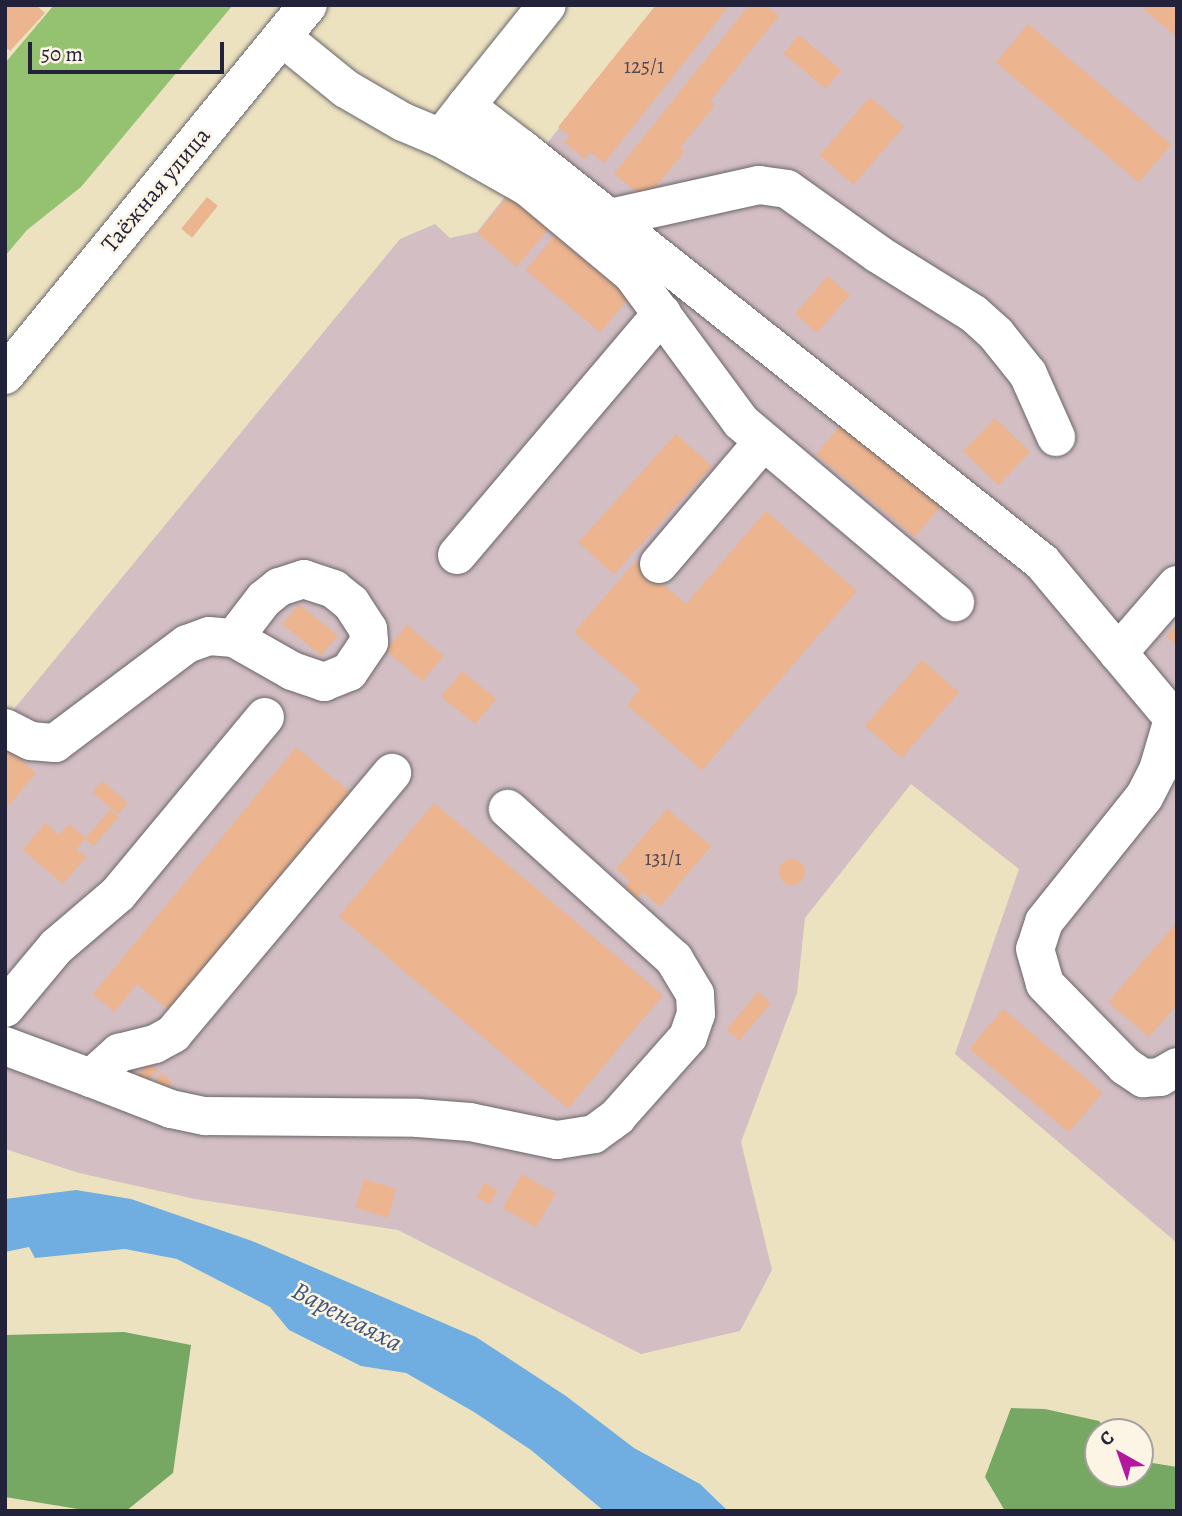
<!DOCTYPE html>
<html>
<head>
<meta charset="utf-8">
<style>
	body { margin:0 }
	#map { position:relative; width:1182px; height:1516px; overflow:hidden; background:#ece2c0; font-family:Alegreya,serif }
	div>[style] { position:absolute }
	.industrial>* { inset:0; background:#d2bec3 }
	.green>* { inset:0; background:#94c271 }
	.forest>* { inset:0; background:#77a863 }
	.water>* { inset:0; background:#70aee2 }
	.building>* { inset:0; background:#ecb48f; transform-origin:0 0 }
	.round { border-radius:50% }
	.roads { filter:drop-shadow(0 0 2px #69656a) drop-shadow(0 0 2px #69656a) }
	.minor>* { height:38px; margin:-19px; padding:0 19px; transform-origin:19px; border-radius:19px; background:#fff }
	.highway>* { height:38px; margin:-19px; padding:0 19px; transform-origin:19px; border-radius:19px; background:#fff }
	span { translate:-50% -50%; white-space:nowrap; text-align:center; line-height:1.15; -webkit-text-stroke:5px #fcf5e5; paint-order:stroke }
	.number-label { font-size:21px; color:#544650 }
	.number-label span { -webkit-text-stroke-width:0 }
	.street-label { font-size:24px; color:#22223b }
	.water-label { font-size:26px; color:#3d5375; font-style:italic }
	.frame { position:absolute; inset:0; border:7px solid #22223b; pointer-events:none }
	.north { position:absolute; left:1084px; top:1418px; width:70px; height:70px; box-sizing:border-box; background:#fcf5e5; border:2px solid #a5a1a1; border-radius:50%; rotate:320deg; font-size:19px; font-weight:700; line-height:28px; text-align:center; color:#22223b }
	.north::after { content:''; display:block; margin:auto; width:24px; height:32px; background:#b5179e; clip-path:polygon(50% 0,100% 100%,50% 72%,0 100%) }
	.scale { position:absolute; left:28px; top:42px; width:196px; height:32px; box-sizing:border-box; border:4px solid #22223b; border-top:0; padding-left:9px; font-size:21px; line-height:24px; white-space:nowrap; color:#22223b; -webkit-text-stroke:5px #fcf5e5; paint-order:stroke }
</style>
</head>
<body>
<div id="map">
	<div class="industrial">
		<i style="clip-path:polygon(656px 5px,1177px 5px,1177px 1243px,955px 1054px,1019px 869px,911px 784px,805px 918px,797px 993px,741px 1142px,772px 1270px,740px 1331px,641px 1354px,398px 1230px,195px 1199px,79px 1173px,5px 1149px,5px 720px,400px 239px,435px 224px,450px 238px,477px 232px)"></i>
	</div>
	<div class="green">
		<i style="clip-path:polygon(54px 5px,233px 5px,81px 187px,27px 230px,5px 256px,5px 63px)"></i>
	</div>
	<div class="forest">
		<i style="clip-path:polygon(124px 1332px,191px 1345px,173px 1473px,126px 1511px,90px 1511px,5px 1497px,5px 1335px)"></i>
		<i style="clip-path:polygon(1011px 1408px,1045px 1409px,1099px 1421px,1107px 1432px,1098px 1432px,1098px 1474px,1140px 1474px,1140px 1461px,1177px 1467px,1177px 1511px,1005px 1511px,985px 1477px)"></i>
	</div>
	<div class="water">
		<i style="clip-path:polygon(76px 1190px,131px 1199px,252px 1241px,476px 1337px,566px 1396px,634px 1448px,700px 1484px,728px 1511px,604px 1511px,531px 1450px,474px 1412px,406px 1373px,361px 1366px,289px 1330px,270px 1307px,177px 1259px,125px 1249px,35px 1258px,29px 1247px,5px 1252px,5px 1199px)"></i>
	</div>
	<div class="building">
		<i style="clip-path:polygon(5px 5px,36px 5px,45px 13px,10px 51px,5px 47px)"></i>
		<i style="clip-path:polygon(656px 5px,730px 5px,604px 163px,590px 152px,585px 159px,564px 142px,570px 136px,558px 127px)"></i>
		<i style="clip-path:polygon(749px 5px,766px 5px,779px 16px,710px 101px,715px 105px,680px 148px,685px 151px,646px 199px,614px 174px)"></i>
		<i style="clip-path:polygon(1139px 5px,1177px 5px,1177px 37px)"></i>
		<i style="left:1028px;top:24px;width:187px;height:50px;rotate:40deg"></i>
		<i style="left:799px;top:35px;width:55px;height:24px;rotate:40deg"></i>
		<i style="left:870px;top:97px;width:45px;height:77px;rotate:41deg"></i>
		<i style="left:510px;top:194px;width:52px;height:51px;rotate:40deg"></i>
		<i style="left:207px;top:197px;width:14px;height:41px;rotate:39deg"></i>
		<i style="left:556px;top:234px;width:97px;height:47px;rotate:40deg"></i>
		<i style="left:828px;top:276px;width:29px;height:50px;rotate:41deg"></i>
		<i style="left:995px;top:418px;width:49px;height:46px;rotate:44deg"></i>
		<i style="left:843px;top:422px;width:129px;height:42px;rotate:40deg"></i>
		<i style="left:676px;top:434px;width:48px;height:146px;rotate:42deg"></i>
		<i style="clip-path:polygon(766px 511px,857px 591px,702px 770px,627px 705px,640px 689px,574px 632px,636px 561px,686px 604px)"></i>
		<i style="left:299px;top:604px;width:50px;height:26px;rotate:39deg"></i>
		<i style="clip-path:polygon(1177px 624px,1177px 646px,1166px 636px)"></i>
		<i style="left:407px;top:625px;width:48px;height:33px;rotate:40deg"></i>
		<i style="left:922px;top:660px;width:49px;height:87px;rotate:41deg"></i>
		<i style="left:462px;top:671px;width:44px;height:33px;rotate:39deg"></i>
		<i style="clip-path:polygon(5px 746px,36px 773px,5px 810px)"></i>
		<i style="clip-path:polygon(296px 747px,350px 792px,170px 1011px,137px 984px,114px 1012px,93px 994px)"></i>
		<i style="left:102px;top:781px;width:34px;height:15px;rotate:40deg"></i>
		<i style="left:434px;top:803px;width:299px;height:148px;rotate:40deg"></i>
		<i style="clip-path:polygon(667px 809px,711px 846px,660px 907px,643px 892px,638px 898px,625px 887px,630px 881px,616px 869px)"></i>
		<i style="left:110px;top:810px;width:11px;height:38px;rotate:41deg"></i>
		<i style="clip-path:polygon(45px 823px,59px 835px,69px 824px,86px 838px,76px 849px,86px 857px,63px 884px,23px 850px)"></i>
		<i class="round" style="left:779px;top:859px;width:26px;height:26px"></i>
		<i style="clip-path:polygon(1177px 922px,1177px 1005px,1149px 1037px,1108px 1002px)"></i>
		<i style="left:758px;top:992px;width:17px;height:49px;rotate:40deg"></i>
		<i style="left:1003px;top:1009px;width:130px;height:52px;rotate:40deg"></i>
		<i style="left:149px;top:1062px;width:12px;height:18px;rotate:42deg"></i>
		<i style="left:161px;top:1073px;width:14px;height:16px;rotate:39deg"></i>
		<i style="left:522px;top:1174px;width:39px;height:39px;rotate:30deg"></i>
		<i style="left:364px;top:1179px;width:34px;height:30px;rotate:17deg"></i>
		<i style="left:484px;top:1183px;width:15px;height:16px;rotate:28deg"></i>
	</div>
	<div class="roads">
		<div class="minor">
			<i style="left:282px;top:37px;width:82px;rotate:39.1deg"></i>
			<i style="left:346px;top:89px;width:66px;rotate:30.1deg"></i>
			<i style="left:403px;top:122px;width:41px;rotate:22.8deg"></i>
			<i style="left:441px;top:138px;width:41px;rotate:-52deg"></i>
			<i style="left:466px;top:106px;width:71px;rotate:37.5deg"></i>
			<i style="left:522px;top:149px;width:664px;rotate:38.46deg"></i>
			<i style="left:1042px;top:562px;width:210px;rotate:50deg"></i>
			<i style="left:466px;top:106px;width:129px;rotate:-51.3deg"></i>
			<i style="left:441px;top:138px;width:100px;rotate:29.4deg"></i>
			<i style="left:528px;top:187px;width:136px;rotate:39.9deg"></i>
			<i style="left:632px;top:274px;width:184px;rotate:53.6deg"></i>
			<i style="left:741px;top:422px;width:280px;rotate:40.1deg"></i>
			<i style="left:610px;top:218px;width:153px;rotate:-12.5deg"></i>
			<i style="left:759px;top:185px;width:28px;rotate:8deg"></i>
			<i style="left:787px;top:189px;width:112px;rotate:35.5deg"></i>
			<i style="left:878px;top:254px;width:113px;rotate:32deg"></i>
			<i style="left:974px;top:314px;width:30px;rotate:42deg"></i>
			<i style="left:996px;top:334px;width:51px;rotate:51.3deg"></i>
			<i style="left:1028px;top:374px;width:69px;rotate:66deg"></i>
			<i style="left:457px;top:555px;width:317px;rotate:-49.7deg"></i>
			<i style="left:659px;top:564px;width:160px;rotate:-49.6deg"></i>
			<i style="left:1118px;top:653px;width:90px;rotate:-49.1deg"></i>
			<i style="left:1173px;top:719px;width:53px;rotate:106.4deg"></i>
			<i style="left:1158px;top:770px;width:30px;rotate:117deg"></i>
			<i style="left:1144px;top:797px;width:160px;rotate:128.7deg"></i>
			<i style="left:1044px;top:922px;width:28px;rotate:108deg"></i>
			<i style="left:1035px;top:949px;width:36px;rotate:74deg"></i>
			<i style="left:1045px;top:984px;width:115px;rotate:45.7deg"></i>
			<i style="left:1125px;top:1066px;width:22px;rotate:34deg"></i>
			<i style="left:1143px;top:1078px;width:17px;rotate:-3deg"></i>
			<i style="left:1160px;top:1077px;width:20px;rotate:-30deg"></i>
			<i style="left:5px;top:728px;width:29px;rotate:27deg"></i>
			<i style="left:31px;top:741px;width:24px;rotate:5deg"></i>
			<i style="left:55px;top:743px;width:165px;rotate:-36.9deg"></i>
			<i style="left:187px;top:644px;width:23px;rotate:-20deg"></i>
			<i style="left:209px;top:636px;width:25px;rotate:5deg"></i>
			<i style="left:234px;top:638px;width:67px;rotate:29.6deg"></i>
			<i style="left:292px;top:671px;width:34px;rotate:19deg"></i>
			<i style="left:324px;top:682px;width:27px;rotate:-22deg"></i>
			<i style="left:349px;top:672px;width:36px;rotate:-56deg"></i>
			<i style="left:369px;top:642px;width:13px;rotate:-94deg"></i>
			<i style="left:368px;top:629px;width:31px;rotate:-123deg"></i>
			<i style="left:351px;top:603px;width:22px;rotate:-141deg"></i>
			<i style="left:334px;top:589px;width:32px;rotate:-162deg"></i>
			<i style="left:304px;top:579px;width:26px;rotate:162deg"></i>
			<i style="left:279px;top:587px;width:19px;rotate:141deg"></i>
			<i style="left:264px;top:599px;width:49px;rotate:127.6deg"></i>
			<i style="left:5px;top:1008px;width:80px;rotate:-50.1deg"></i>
			<i style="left:56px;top:947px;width:82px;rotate:-40.5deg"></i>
			<i style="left:118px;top:894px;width:230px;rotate:-50.3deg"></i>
			<i style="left:5px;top:1046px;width:92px;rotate:20.4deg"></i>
			<i style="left:91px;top:1078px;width:38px;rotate:-42deg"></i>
			<i style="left:119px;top:1053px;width:37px;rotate:-14deg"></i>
			<i style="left:155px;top:1044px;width:21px;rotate:-29deg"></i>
			<i style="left:173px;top:1034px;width:341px;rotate:-50deg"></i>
			<i style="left:91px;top:1078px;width:86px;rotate:21.2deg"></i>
			<i style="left:171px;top:1109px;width:35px;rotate:12deg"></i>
			<i style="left:205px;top:1116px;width:213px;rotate:0.5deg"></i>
			<i style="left:418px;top:1118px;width:52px;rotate:4.4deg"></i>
			<i style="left:470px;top:1122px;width:89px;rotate:11.7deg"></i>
			<i style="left:557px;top:1140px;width:37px;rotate:-9deg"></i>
			<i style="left:594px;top:1134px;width:29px;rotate:-36deg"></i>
			<i style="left:617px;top:1117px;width:107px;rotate:-48.4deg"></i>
			<i style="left:688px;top:1037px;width:24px;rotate:-71deg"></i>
			<i style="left:696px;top:1014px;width:20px;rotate:-93deg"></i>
			<i style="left:695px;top:994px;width:41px;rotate:-121deg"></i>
			<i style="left:674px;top:959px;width:224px;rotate:-137.9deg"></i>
		</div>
		<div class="highway">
			<i style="left:5px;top:375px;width:478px;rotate:-50.7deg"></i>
		</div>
	</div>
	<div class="number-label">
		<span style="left:644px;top:66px">125/1</span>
		<span style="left:663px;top:858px">131/1</span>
	</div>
	<div class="street-label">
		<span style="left:156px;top:190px;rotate:-50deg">Таёжная улица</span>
	</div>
	<div class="water-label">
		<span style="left:347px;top:1317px;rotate:28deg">Варенгаяха</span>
	</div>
	<div class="frame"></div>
	<div class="north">С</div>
	<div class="scale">50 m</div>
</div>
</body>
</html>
